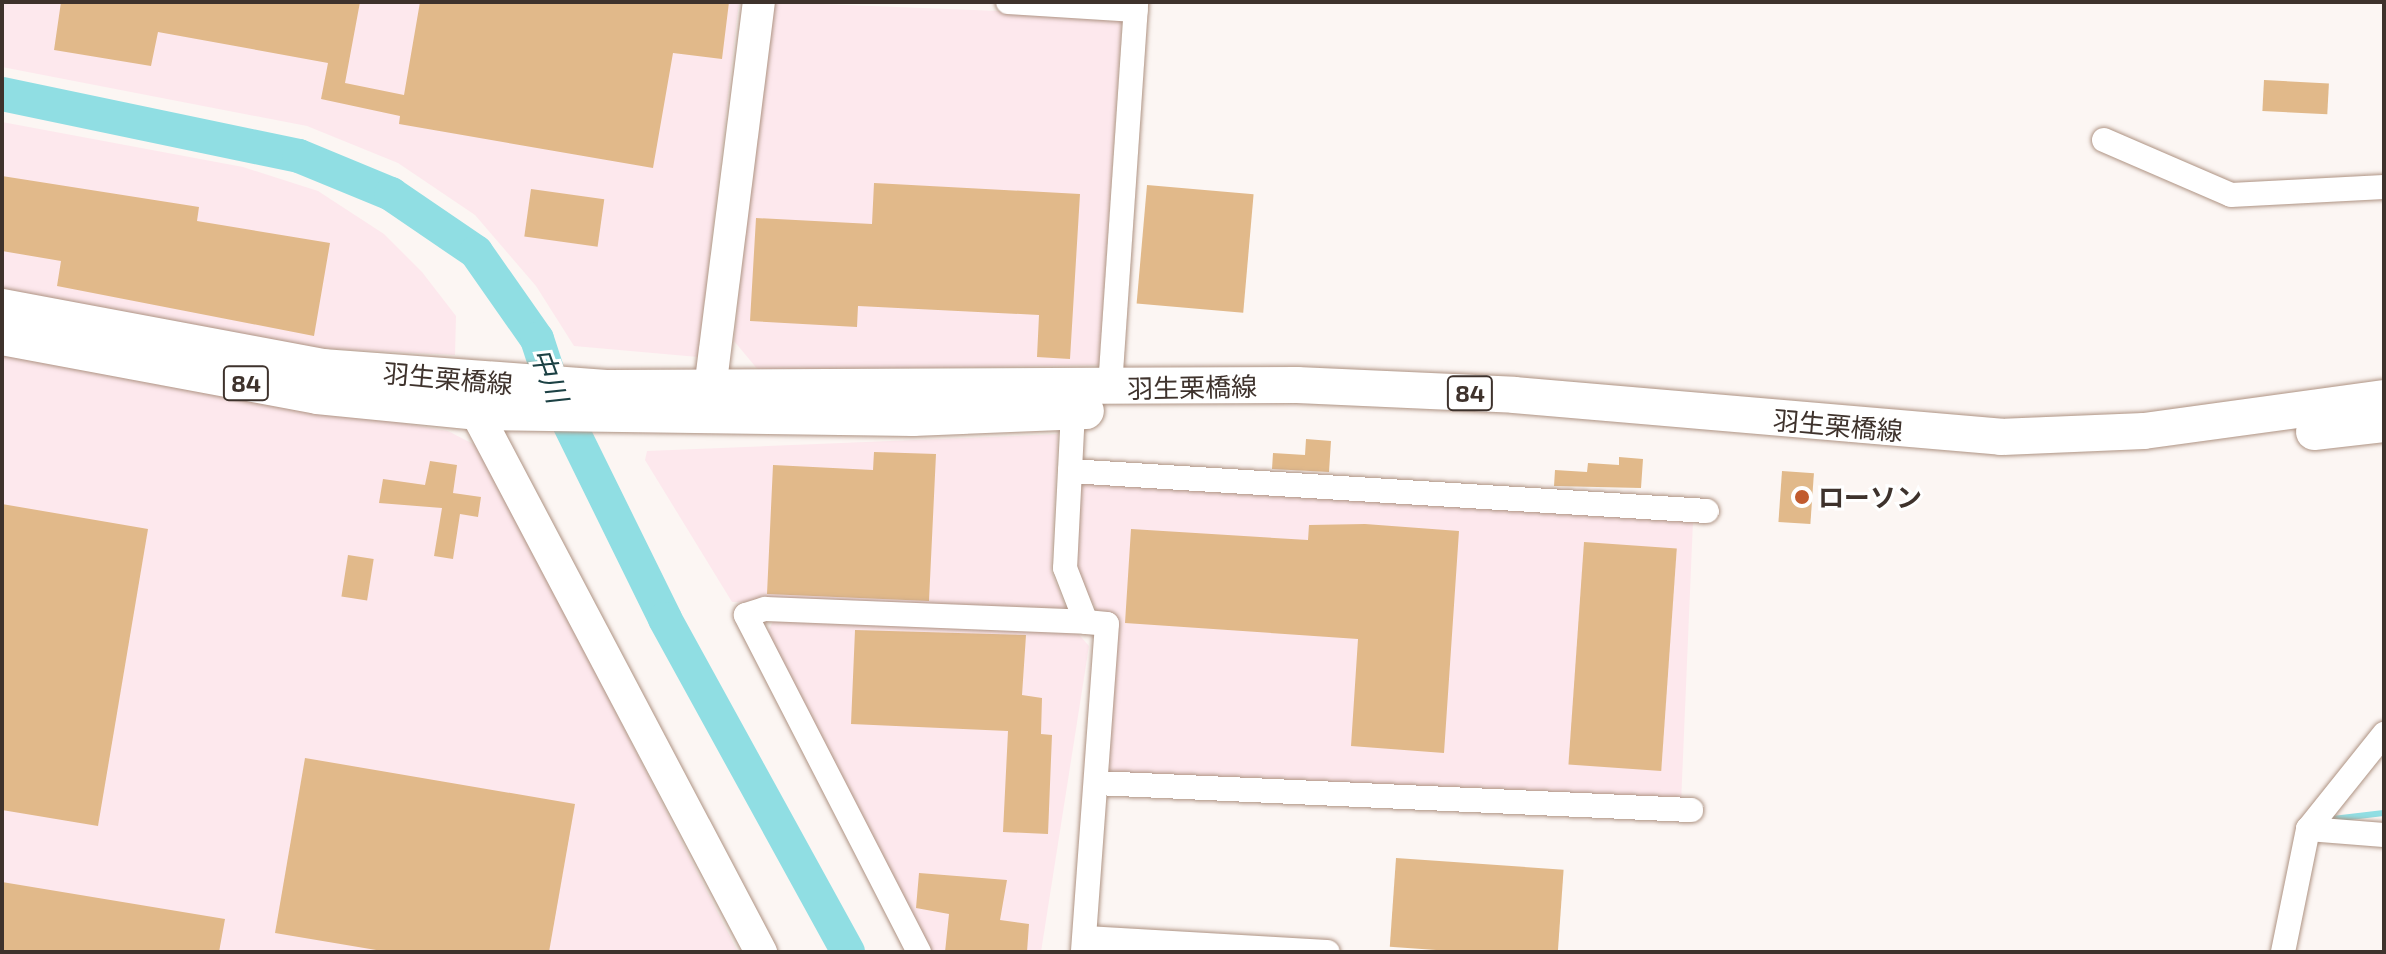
<!DOCTYPE html>
<html>
<head>
<meta charset="utf-8">
<style>
	body { margin:0 }
	#map { position:relative; width:2386px; height:954px; overflow:hidden; background:#fcf6f3; font-family:"Exo 2","Noto Sans JP",sans-serif }
	div>[style] { position:absolute }
	.industrial>* { inset:0; background:#fde8ed }
	.stream>* { height:6px; margin:-3px; padding:0 3px; transform-origin:3px; border-radius:3px; background:#90dee3 }
	.river>* { height:34px; margin:-17px; padding:0 17px; transform-origin:17px; border-radius:17px; background:#90dee3 }
	.building>* { inset:0; background:#e1b98a; transform-origin:0 0 }
	.roads { filter:drop-shadow(0 0 2px #ae9383) drop-shadow(0 0 2px #ae9383) }
	.street>* { height:24px; margin:-12px; padding:0 12px; transform-origin:12px; border-radius:12px; background:#fff }
	.secondary>* { height:32px; margin:-16px; padding:0 16px; transform-origin:16px; border-radius:16px; background:#fff }
	.primary>* { height:36px; margin:-18px; padding:0 18px; transform-origin:18px; border-radius:18px; background:#fff }
	.dots>* { width:22px; height:22px; translate:-50% -50%; box-sizing:border-box; border:4px solid #fff; border-radius:50% }
	span { translate:-50% -50%; white-space:nowrap; text-align:center; line-height:1.15; -webkit-text-stroke:6px #fff; paint-order:stroke }
	.shield-label span { padding:2px 6px; background:#fff; border:2px solid; border-radius:6px; -webkit-text-stroke-width:0 }
	.shield-label { font-size:24px; color:#3e322c; font-weight:700 }
	.street-label { font-size:26px; color:#3e322c }
	.poi-label { font-size:26px; color:#3e322c; font-weight:700 }
	.left { translate:0 -50%; text-align:left }
	.water-label { font-size:28px; color:#1c4144; font-style:italic }
	.frame { position:absolute; inset:0; border:4px solid #3e322c; pointer-events:none }
</style>
</head>
<body>
<div id="map">
	<div class="industrial">
		<i style="clip-path:polygon(2px 2px,739px 2px,698px 357px,574px 346px,536px 286px,475px 215px,398px 163px,307px 126px,2px 67px)"></i>
		<i style="clip-path:polygon(770px 2px,1122px 16px,1099px 365px,759px 371px,734px 341px)"></i>
		<i style="clip-path:polygon(2px 122px,243px 167px,318px 191px,384px 234px,422px 272px,456px 316px,455px 355px,313px 348px,2px 292px)"></i>
		<i style="clip-path:polygon(2px 353px,448px 431px,481px 448px,738px 952px,2px 952px)"></i>
		<i style="clip-path:polygon(1058px 434px,1051px 571px,1068px 613px,732px 602px,645px 460px,647px 451px)"></i>
		<i style="clip-path:polygon(1081px 482px,1693px 521px,1681px 804px,1108px 773px,1114px 615px,1097px 611px,1076px 571px)"></i>
		<i style="clip-path:polygon(774px 619px,1075px 630px,1089px 646px,1041px 952px,928px 952px,766px 636px)"></i>
	</div>
	<div class="stream">
		<i style="left:2333px;top:819px;width:51px;rotate:-6.7deg"></i>
	</div>
	<div class="river">
		<i style="left:2px;top:94px;width:303px;rotate:11.8deg"></i>
		<i style="left:299px;top:156px;width:100px;rotate:22.4deg"></i>
		<i style="left:391px;top:194px;width:103px;rotate:34.3deg"></i>
		<i style="left:476px;top:252px;width:106px;rotate:55deg"></i>
		<i style="left:537px;top:339px;width:61px;rotate:71.9deg"></i>
		<i style="left:556px;top:397px;width:247px;rotate:63.8deg"></i>
		<i style="left:665px;top:619px;width:380px;rotate:61.2deg"></i>
	</div>
	<div class="building">
		<i style="clip-path:polygon(61px 2px,360px 2px,345px 83px,404px 95px,420px 2px,729px 2px,722px 59px,673px 53px,653px 168px,399px 124px,400px 116px,321px 99px,328px 63px,158px 32px,151px 66px,54px 50px)"></i>
		<i style="left:2264px;top:80px;width:65px;height:31px;rotate:3deg"></i>
		<i style="clip-path:polygon(2px 176px,199px 207px,197px 221px,330px 243px,314px 336px,57px 286px,61px 261px,2px 251px)"></i>
		<i style="clip-path:polygon(874px 183px,1080px 194px,1070px 359px,1037px 357px,1039px 315px,858px 306px,857px 327px,750px 321px,756px 218px,872px 224px)"></i>
		<i style="left:1147px;top:185px;width:107px;height:119px;rotate:5deg"></i>
		<i style="left:531px;top:189px;width:74px;height:48px;rotate:8deg"></i>
		<i style="clip-path:polygon(1306px 439px,1331px 441px,1329px 472px,1272px 469px,1273px 453px,1305px 455px)"></i>
		<i style="clip-path:polygon(874px 452px,936px 454px,929px 601px,767px 594px,773px 465px,873px 470px)"></i>
		<i style="clip-path:polygon(1619px 457px,1643px 459px,1641px 488px,1554px 486px,1555px 470px,1587px 472px,1588px 463px,1619px 465px)"></i>
		<i style="clip-path:polygon(430px 461px,457px 465px,453px 493px,481px 497px,478px 517px,460px 514px,453px 559px,434px 556px,442px 508px,379px 503px,383px 479px,425px 485px)"></i>
		<i style="left:1782px;top:471px;width:32px;height:51px;rotate:4deg"></i>
		<i style="clip-path:polygon(2px 504px,148px 529px,98px 826px,2px 810px)"></i>
		<i style="clip-path:polygon(1365px 524px,1459px 531px,1444px 753px,1351px 746px,1358px 639px,1125px 623px,1131px 529px,1308px 540px,1309px 525px)"></i>
		<i style="left:1584px;top:542px;width:93px;height:223px;rotate:4deg"></i>
		<i style="left:348px;top:555px;width:26px;height:42px;rotate:9deg"></i>
		<i style="clip-path:polygon(855px 630px,1026px 635px,1022px 695px,1042px 698px,1041px 734px,1052px 735px,1048px 834px,1003px 832px,1008px 731px,851px 724px)"></i>
		<i style="clip-path:polygon(305px 758px,575px 804px,549px 952px,388px 952px,275px 933px)"></i>
		<i style="left:1396px;top:858px;width:168px;height:89px;rotate:4deg"></i>
		<i style="clip-path:polygon(919px 873px,1007px 880px,1000px 920px,1029px 924px,1027px 952px,945px 952px,949px 914px,916px 908px)"></i>
		<i style="clip-path:polygon(2px 882px,225px 919px,219px 952px,2px 952px)"></i>
	</div>
	<div class="roads">
		<div class="street">
			<i style="left:1008px;top:2px;width:128px;rotate:3.6deg"></i>
			<i style="left:2104px;top:140px;width:138px;rotate:23.4deg"></i>
			<i style="left:2231px;top:195px;width:153px;rotate:-3deg"></i>
			<i style="left:1110px;top:387px;width:386px;rotate:-86.1deg"></i>
			<i style="left:1073px;top:411px;width:157px;rotate:92.9deg"></i>
			<i style="left:1065px;top:568px;width:58px;rotate:68.7deg"></i>
			<i style="left:1086px;top:622px;width:21px;rotate:5deg"></i>
			<i style="left:1107px;top:624px;width:329px;rotate:94.2deg"></i>
			<i style="left:1070px;top:471px;width:638px;rotate:3.59deg"></i>
			<i style="left:1096px;top:783px;width:596px;rotate:2.6deg"></i>
			<i style="left:2308px;top:829px;width:76px;rotate:4.5deg"></i>
			<i style="left:1085px;top:938px;width:243px;rotate:3.3deg"></i>
			<i style="left:919px;top:952px;width:379px;rotate:-117.2deg"></i>
			<i style="left:746px;top:615px;width:20px;rotate:-18deg"></i>
			<i style="left:765px;top:609px;width:321px;rotate:2.3deg"></i>
			<i style="left:2283px;top:952px;width:126px;rotate:-78.5deg"></i>
			<i style="left:2308px;top:829px;width:122px;rotate:-51.3deg"></i>
		</div>
		<div class="secondary">
			<i style="left:476px;top:412px;width:611px;rotate:62.18deg"></i>
			<i style="left:714px;top:412px;width:23px;rotate:-100deg"></i>
			<i style="left:710px;top:389px;width:390px;rotate:-82.8deg"></i>
		</div>
		<div class="primary">
			<i style="left:2px;top:307px;width:326px;rotate:10.6deg"></i>
			<i style="left:322px;top:367px;width:288px;rotate:4.2deg"></i>
			<i style="left:609px;top:388px;width:688px;rotate:-0.25deg"></i>
			<i style="left:1297px;top:385px;width:217px;rotate:2.6deg"></i>
			<i style="left:1514px;top:395px;width:489px;rotate:4.9deg"></i>
			<i style="left:2001px;top:437px;width:143px;rotate:-2.4deg"></i>
			<i style="left:2144px;top:431px;width:242px;rotate:-7.8deg"></i>
			<i style="left:2px;top:337px;width:320px;rotate:10.6deg"></i>
			<i style="left:317px;top:396px;width:160px;rotate:5.7deg"></i>
			<i style="left:476px;top:412px;width:437px;rotate:0.8deg"></i>
			<i style="left:913px;top:418px;width:173px;rotate:-2.3deg"></i>
			<i style="left:2314px;top:432px;width:70px;rotate:-6.5deg"></i>
		</div>
	</div>
	<div class="dots">
		<i style="left:1802px;top:497px;background:#c15b2e"></i>
	</div>
	<div class="shield-label">
		<span style="left:246px;top:383px">84</span>
		<span style="left:1470px;top:393px">84</span>
	</div>
	<div class="street-label">
		<span style="left:448px;top:378px;rotate:5deg">羽生栗橋線</span>
		<span style="left:1192px;top:387px;rotate:-1deg">羽生栗橋線</span>
		<span style="left:1838px;top:425px;rotate:5deg">羽生栗橋線</span>
	</div>
	<div class="poi-label">
		<span class="left" style="left:1818px;top:497px">ローソン</span>
	</div>
	<div class="water-label">
		<span style="left:550px;top:375px;rotate:70deg">中川</span>
	</div>
	<div class="frame"></div>
</div>
</body>
</html>
